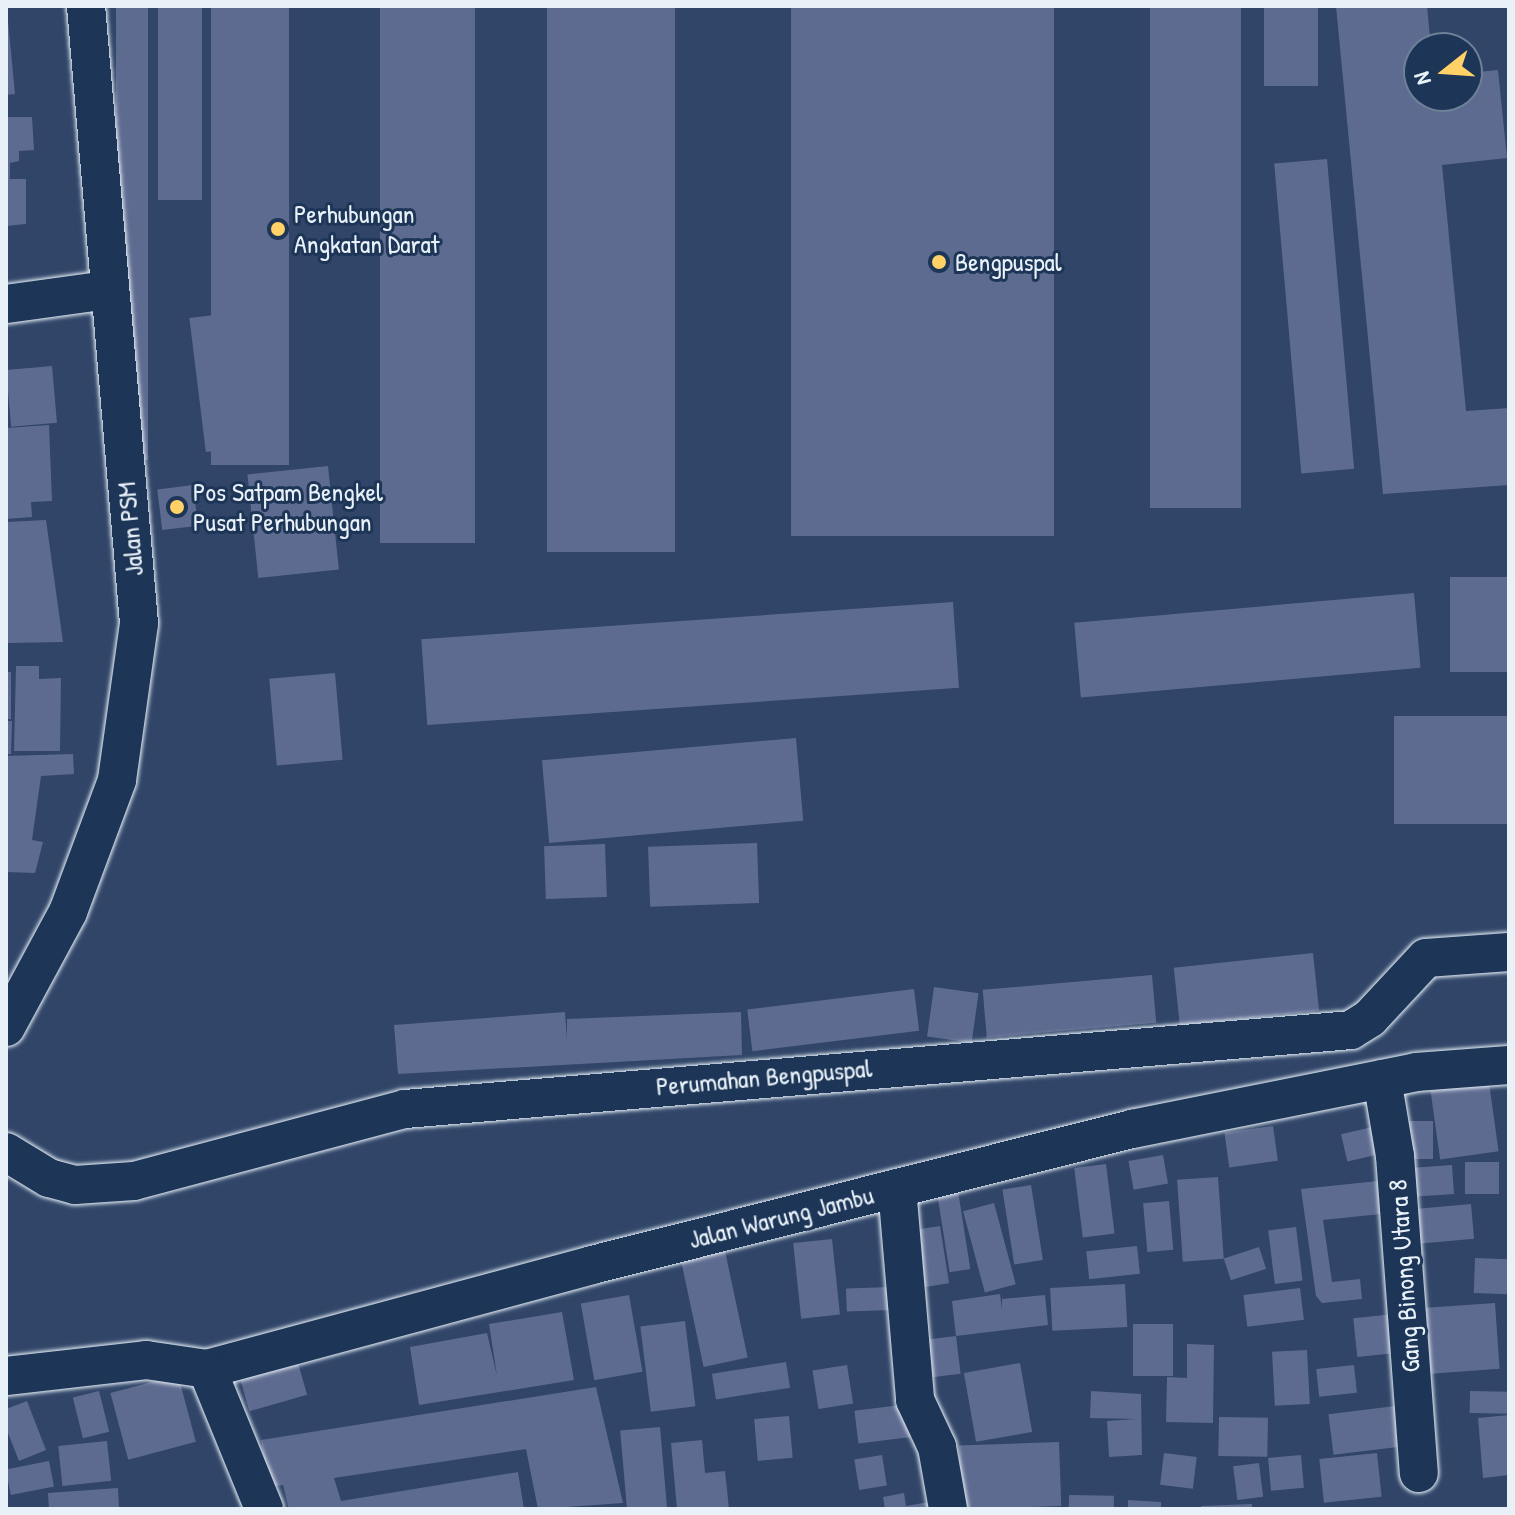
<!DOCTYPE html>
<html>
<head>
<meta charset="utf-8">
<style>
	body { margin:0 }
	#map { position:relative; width:1515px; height:1515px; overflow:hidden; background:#304568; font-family:"Patrick Hand",sans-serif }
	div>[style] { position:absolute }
	.building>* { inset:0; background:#5e6b90; transform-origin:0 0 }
	.roads { filter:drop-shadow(0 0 2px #e8f1f8) drop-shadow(0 0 2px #e8f1f8) }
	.street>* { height:38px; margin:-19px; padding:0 19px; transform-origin:19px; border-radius:19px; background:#1d3557 }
	.dots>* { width:22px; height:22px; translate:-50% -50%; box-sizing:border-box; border:4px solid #1d3557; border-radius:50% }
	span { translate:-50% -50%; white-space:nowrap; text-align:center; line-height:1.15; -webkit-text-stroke:6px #1d3557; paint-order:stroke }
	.poi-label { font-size:26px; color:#e8f1f8 }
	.left { translate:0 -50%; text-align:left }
	.street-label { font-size:26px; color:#e8f1f8 }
	.frame { position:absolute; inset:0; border:8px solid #e8f1f8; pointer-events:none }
	.north { position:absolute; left:1403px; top:32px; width:80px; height:80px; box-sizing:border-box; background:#1d3557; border:2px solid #6e8097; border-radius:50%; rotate:253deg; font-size:22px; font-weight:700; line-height:32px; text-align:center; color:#e8f1f8 }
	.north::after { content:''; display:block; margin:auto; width:28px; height:36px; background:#ffd166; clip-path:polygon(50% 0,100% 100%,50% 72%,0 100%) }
</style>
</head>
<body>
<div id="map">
	<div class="building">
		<i style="left:116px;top:6px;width:32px;height:454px"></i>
		<i style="left:158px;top:6px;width:44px;height:194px"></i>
		<i style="left:211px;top:6px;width:78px;height:459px"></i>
		<i style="left:380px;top:6px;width:95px;height:537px"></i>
		<i style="left:547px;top:6px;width:128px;height:546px"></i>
		<i style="left:791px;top:6px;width:263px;height:530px"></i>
		<i style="left:1150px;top:6px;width:91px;height:502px"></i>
		<i style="left:1264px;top:6px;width:54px;height:80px"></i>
		<i style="clip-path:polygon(1336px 6px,1427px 6px,1431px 48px,1419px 48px,1419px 96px,1467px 96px,1467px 73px,1498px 70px,1507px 158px,1442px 165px,1466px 411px,1509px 408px,1509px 485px,1383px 494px)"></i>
		<i style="clip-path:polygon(8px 21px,15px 94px,6px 95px,6px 22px)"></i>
		<i style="clip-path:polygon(6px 117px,32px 117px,34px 150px,19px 151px,19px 161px,10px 163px,10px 179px,26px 179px,26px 224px,6px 226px)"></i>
		<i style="left:1327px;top:159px;width:311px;height:53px;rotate:85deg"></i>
		<i style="left:239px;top:312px;width:135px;height:50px;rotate:83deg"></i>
		<i style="left:52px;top:366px;width:57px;height:46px;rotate:85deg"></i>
		<i style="clip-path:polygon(49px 425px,52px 501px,31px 502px,32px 517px,6px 519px,6px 428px)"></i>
		<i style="left:328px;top:466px;width:104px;height:81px;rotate:84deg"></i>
		<i style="left:193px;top:485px;width:41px;height:36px;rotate:83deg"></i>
		<i style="clip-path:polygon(46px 520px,63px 642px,6px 643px,6px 522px)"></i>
		<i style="left:1509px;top:577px;width:95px;height:59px;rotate:90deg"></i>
		<i style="left:1414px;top:593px;width:75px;height:341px;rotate:85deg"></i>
		<i style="left:953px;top:602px;width:86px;height:533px;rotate:86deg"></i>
		<i style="clip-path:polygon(16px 666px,39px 666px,39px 679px,61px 678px,60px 751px,14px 751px)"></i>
		<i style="left:6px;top:672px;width:5px;height:47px"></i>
		<i style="left:335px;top:673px;width:87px;height:66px;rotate:85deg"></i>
		<i style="left:1509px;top:716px;width:108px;height:115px;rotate:90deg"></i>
		<i style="clip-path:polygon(6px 721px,12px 721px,11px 754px,6px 754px)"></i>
		<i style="left:796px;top:738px;width:83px;height:255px;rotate:85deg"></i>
		<i style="clip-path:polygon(73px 754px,74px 774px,41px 776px,32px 840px,43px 842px,35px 873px,6px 872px,6px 756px)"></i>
		<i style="left:757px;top:843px;width:60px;height:109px;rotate:88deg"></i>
		<i style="left:605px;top:844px;width:53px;height:61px;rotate:88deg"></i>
		<i style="left:1313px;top:953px;width:58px;height:140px;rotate:84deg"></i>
		<i style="left:1152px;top:975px;width:48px;height:170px;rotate:85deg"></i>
		<i style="left:934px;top:987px;width:45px;height:50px;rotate:8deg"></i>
		<i style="left:914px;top:989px;width:42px;height:168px;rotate:83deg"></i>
		<i style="clip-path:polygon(565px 1012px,567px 1039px,567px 1019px,741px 1012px,742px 1055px,398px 1074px,394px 1025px)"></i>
		<i style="left:1489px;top:1083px;width:69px;height:59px;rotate:82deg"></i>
		<i style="left:1433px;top:1121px;width:38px;height:35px;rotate:90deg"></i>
		<i style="left:1381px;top:1125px;width:28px;height:41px;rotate:77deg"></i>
		<i style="left:1273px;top:1126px;width:35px;height:49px;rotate:82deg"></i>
		<i style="left:1163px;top:1155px;width:29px;height:35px;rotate:80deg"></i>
		<i style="left:1499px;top:1162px;width:32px;height:34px;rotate:90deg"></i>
		<i style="left:1106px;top:1164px;width:70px;height:32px;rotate:83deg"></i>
		<i style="left:1452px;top:1165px;width:29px;height:56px;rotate:86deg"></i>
		<i style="left:1218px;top:1177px;width:82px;height:41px;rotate:86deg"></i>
		<i style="clip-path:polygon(1378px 1181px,1381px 1214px,1323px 1220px,1332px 1282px,1360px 1279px,1362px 1299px,1322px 1303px,1316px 1296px,1301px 1189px)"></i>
		<i style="left:1031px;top:1185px;width:76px;height:29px;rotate:81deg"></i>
		<i style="left:958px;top:1191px;width:79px;height:21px;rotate:81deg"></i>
		<i style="left:1169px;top:1201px;width:49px;height:26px;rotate:85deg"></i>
		<i style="left:994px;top:1203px;width:84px;height:32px;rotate:75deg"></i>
		<i style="left:1471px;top:1204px;width:35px;height:59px;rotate:85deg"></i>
		<i style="left:940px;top:1226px;width:58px;height:34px;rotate:81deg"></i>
		<i style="left:1296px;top:1227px;width:54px;height:28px;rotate:83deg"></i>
		<i style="left:832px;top:1239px;width:76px;height:39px;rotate:84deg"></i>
		<i style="left:1137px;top:1246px;width:28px;height:51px;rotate:84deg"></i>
		<i style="left:1259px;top:1247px;width:23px;height:37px;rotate:72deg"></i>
		<i style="left:725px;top:1251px;width:109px;height:45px;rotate:78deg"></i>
		<i style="left:1475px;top:1258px;width:34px;height:35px;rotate:2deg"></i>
		<i style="left:1125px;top:1284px;width:43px;height:75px;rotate:87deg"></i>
		<i style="left:891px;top:1287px;width:23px;height:45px;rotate:88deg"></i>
		<i style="left:1300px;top:1288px;width:32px;height:57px;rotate:83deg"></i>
		<i style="clip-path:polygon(1000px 1294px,1002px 1309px,1002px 1299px,1045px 1295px,1048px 1325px,956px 1336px,952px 1301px)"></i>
		<i style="left:629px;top:1295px;width:78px;height:49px;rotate:80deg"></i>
		<i style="left:1495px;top:1303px;width:66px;height:69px;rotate:86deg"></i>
		<i style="clip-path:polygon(562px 1312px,574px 1380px,419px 1405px,410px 1347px,487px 1333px,497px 1376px,489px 1324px)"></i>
		<i style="left:1394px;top:1314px;width:39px;height:41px;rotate:84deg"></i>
		<i style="left:685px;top:1321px;width:86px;height:45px;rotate:83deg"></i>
		<i style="left:1133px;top:1324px;width:40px;height:52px"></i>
		<i style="left:956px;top:1336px;width:38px;height:45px;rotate:83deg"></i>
		<i style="clip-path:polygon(1187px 1344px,1214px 1345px,1213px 1423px,1166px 1422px,1167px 1377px,1187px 1378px)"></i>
		<i style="left:1307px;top:1350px;width:54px;height:35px;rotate:87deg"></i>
		<i style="left:786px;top:1362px;width:26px;height:75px;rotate:81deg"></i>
		<i style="left:298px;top:1363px;width:33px;height:60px;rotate:74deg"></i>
		<i style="left:1020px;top:1363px;width:70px;height:57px;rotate:80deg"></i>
		<i style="left:847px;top:1365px;width:39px;height:35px;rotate:81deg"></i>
		<i style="left:1354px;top:1365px;width:28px;height:38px;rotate:84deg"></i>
		<i style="left:178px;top:1375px;width:69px;height:70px;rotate:75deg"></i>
		<i style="clip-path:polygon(596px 1387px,623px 1503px,538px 1509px,526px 1449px,334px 1478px,341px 1501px,518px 1472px,524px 1509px,289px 1509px,283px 1485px,268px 1487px,261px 1440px)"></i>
		<i style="left:99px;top:1391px;width:42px;height:27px;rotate:76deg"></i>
		<i style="clip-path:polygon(1091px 1391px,1141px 1394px,1142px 1455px,1109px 1457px,1107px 1421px,1136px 1419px,1090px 1418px)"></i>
		<i style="left:1470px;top:1391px;width:39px;height:22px;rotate:1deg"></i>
		<i style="clip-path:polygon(27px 1401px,46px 1450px,19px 1461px,6px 1428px,6px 1409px)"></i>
		<i style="left:909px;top:1404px;width:33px;height:55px;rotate:83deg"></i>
		<i style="left:1395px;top:1406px;width:41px;height:67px;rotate:83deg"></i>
		<i style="clip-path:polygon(1509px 1415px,1509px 1475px,1483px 1478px,1478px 1418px)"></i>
		<i style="left:789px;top:1416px;width:42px;height:35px;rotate:85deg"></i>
		<i style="left:1219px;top:1417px;width:49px;height:39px;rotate:1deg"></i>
		<i style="left:660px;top:1427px;width:82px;height:40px;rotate:85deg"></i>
		<i style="clip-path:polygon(702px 1440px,705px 1473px,725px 1471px,729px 1509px,677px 1509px,671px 1443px)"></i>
		<i style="left:107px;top:1441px;width:40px;height:49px;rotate:84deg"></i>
		<i style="left:1059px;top:1442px;width:64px;height:100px;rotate:88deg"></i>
		<i style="left:1164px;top:1453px;width:33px;height:32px;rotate:7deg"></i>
		<i style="left:1377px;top:1453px;width:44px;height:58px;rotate:84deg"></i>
		<i style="left:882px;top:1455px;width:31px;height:28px;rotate:81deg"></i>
		<i style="left:1301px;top:1455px;width:33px;height:33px;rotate:85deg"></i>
		<i style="left:49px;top:1461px;width:26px;height:44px;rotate:79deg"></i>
		<i style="left:1259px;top:1463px;width:34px;height:26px;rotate:83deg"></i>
		<i style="clip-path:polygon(118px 1488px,119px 1509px,49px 1509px,48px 1493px)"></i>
		<i style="clip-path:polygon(904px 1493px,906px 1506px,935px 1501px,937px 1509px,885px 1509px,883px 1497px)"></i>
		<i style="left:1069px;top:1495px;width:45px;height:14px;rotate:1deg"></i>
		<i style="clip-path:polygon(1128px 1500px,1161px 1502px,1161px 1509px,1128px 1509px)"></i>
		<i style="clip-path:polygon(1252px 1504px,1252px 1509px,1201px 1509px,1201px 1506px)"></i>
	</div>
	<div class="roads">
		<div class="street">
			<i style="left:6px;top:304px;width:103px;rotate:-7.8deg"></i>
			<i style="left:6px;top:1027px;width:131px;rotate:-61.7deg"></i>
			<i style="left:68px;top:912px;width:141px;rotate:-69.6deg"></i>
			<i style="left:117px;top:780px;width:159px;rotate:-82deg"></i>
			<i style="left:139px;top:623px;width:619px;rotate:-94.91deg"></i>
			<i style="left:1382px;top:1079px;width:78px;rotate:80.4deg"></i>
			<i style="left:1395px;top:1156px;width:318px;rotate:85.7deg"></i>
			<i style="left:6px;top:1152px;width:50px;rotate:31.2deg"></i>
			<i style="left:49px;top:1178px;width:27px;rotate:15deg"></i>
			<i style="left:75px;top:1185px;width:59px;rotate:-3.9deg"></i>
			<i style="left:134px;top:1181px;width:280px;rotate:-14.9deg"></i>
			<i style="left:405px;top:1109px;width:949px;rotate:-4.77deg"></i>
			<i style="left:1351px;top:1030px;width:22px;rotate:-32deg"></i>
			<i style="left:1370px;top:1018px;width:82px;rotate:-47deg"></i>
			<i style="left:1426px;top:958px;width:83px;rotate:-4.1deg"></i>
			<i style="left:897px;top:1188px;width:213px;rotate:85.1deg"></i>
			<i style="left:915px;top:1400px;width:52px;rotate:64.9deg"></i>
			<i style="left:937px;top:1447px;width:63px;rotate:79.9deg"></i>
			<i style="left:207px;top:1369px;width:399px;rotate:-15.1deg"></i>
			<i style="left:592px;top:1265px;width:557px;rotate:-14.14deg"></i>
			<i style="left:1132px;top:1129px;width:290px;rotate:-11.3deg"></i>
			<i style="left:1416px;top:1072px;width:93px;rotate:-4.3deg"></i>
			<i style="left:207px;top:1369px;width:151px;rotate:67.8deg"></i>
			<i style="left:6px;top:1376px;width:141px;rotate:-6.5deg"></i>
			<i style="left:146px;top:1360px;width:62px;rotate:8.4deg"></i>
		</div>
	</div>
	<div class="dots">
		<i style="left:278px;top:229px;background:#ffd166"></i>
		<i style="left:939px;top:262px;background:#ffd166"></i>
		<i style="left:177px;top:507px;background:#ffd166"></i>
	</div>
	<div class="poi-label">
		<span class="left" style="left:294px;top:229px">Perhubungan<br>Angkatan Darat</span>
		<span class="left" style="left:955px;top:262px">Bengpuspal</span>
		<span class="left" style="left:193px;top:507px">Pos Satpam Bengkel<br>Pusat Perhubungan</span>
	</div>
	<div class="street-label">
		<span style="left:130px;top:529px;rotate:-95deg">Jalan PSM</span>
		<span style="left:764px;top:1077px;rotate:-5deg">Perumahan Bengpuspal</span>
		<span style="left:781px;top:1217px;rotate:-14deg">Jalan Warung Jambu</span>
		<span style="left:1404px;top:1276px;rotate:-94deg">Gang Binong Utara 8</span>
	</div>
	<div class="frame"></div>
	<div class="north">N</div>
</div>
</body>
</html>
